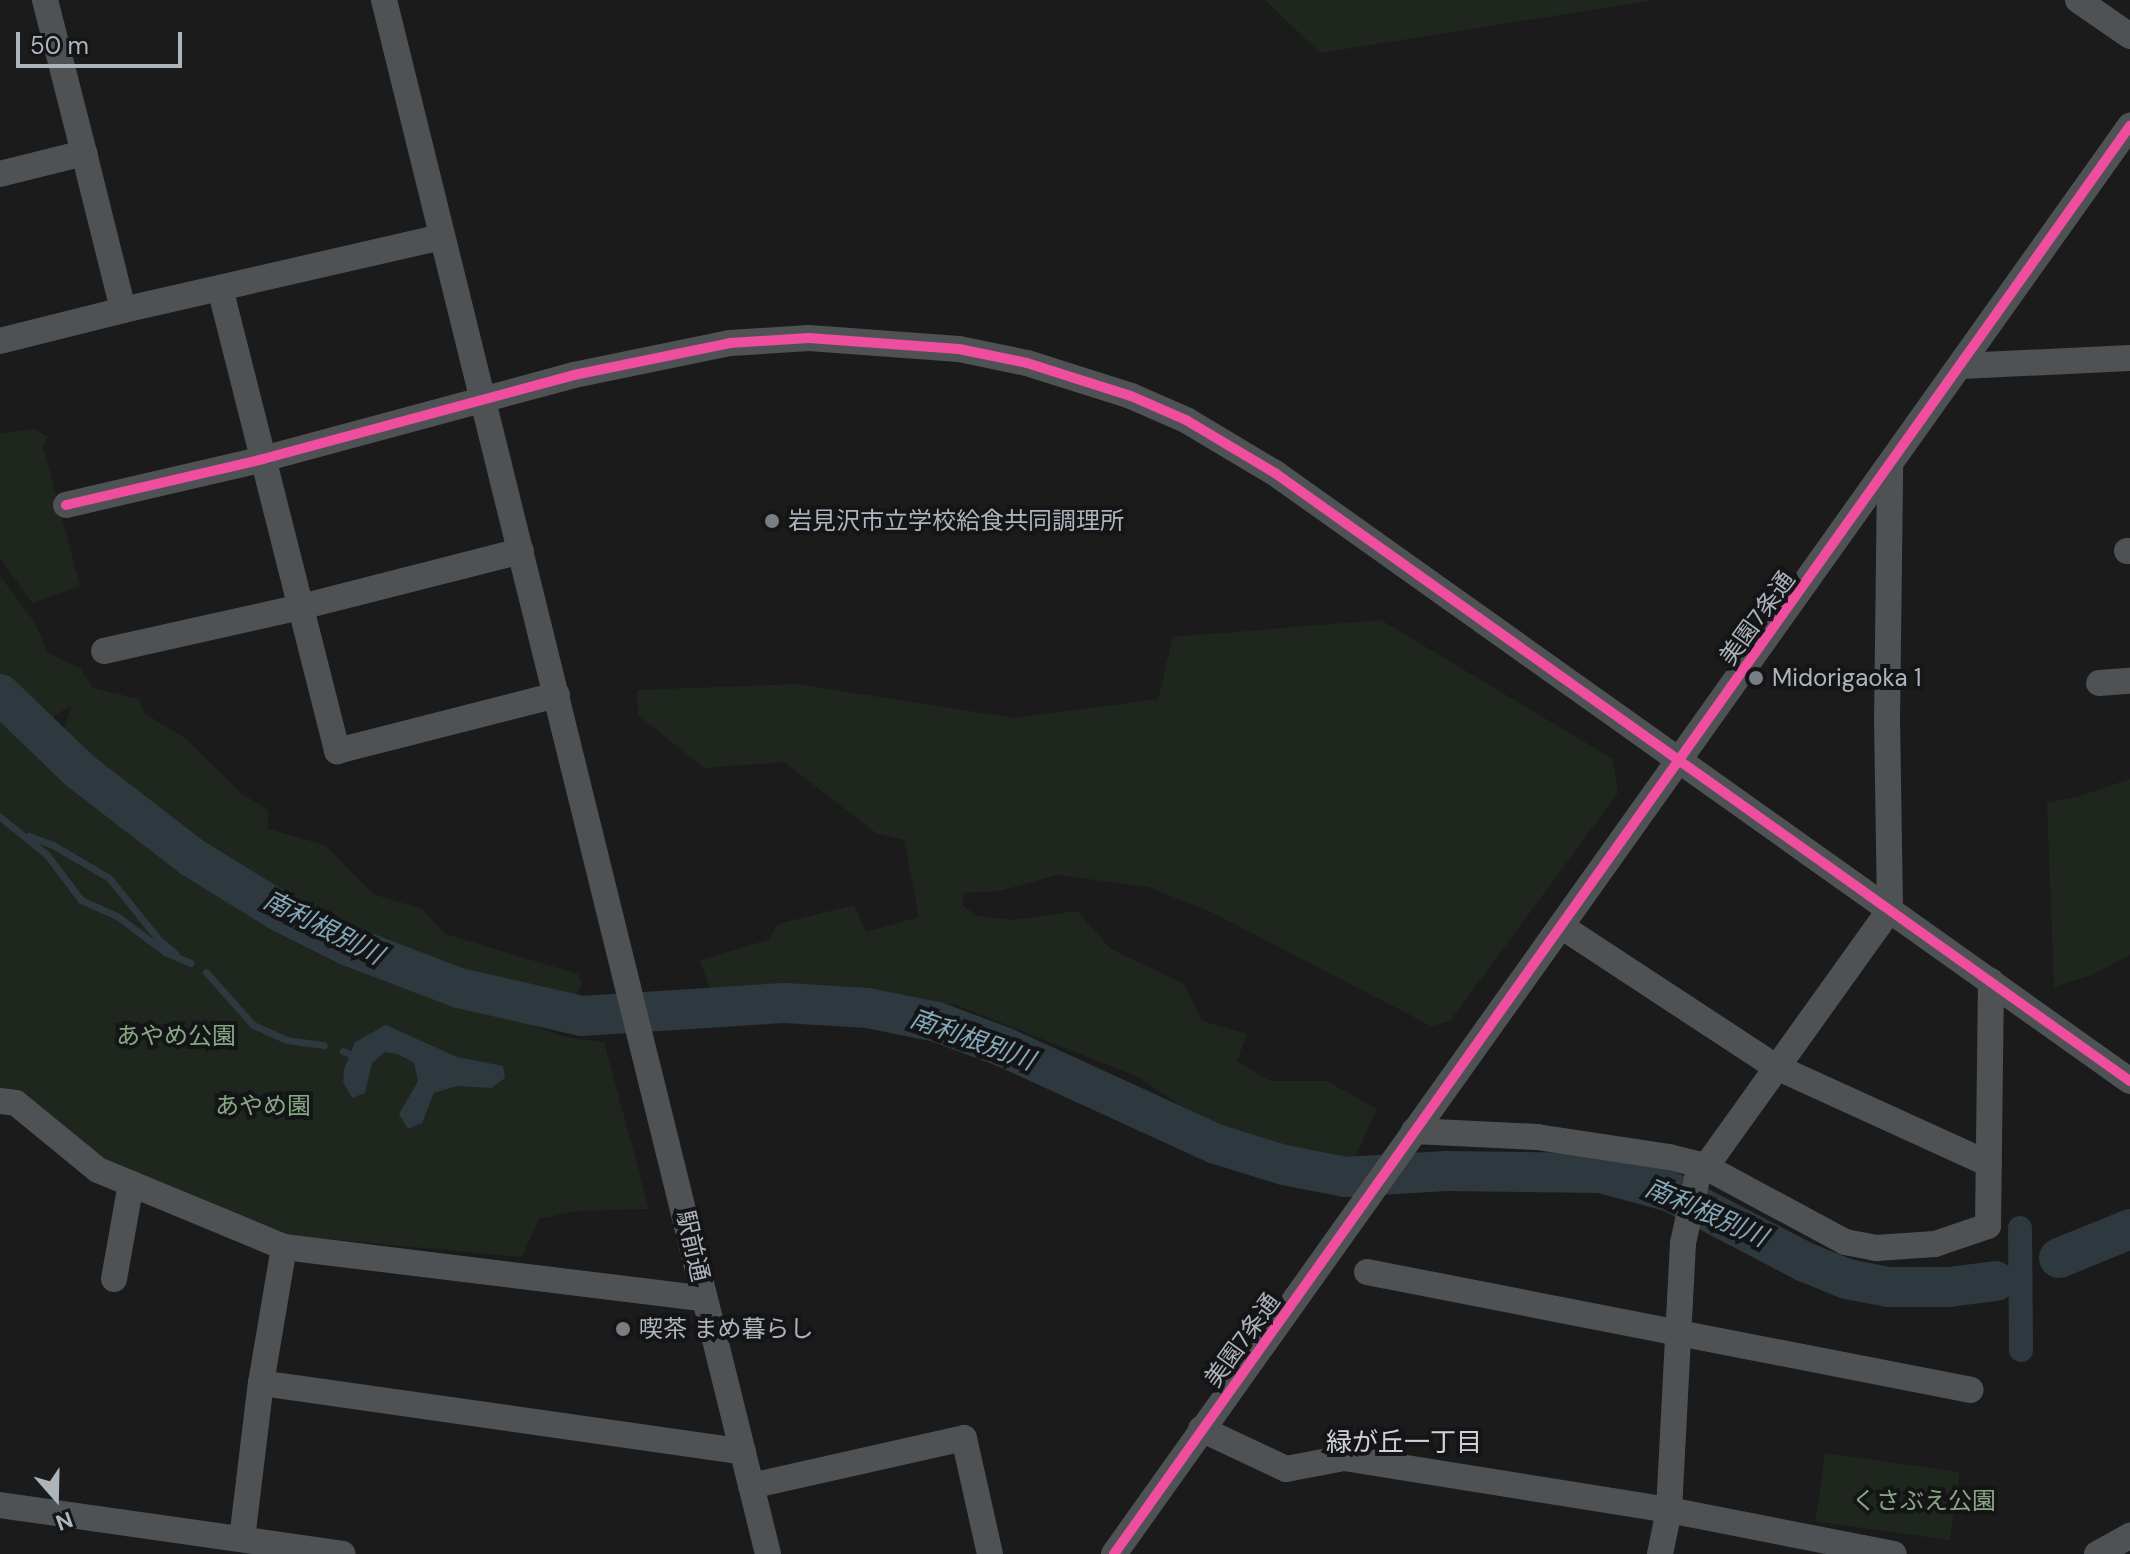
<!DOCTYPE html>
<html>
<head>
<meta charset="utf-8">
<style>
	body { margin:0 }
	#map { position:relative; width:2130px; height:1554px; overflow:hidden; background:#1b1b1b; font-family:"DM Sans","Noto Sans JP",sans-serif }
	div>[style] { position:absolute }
	.green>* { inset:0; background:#1e261e; transform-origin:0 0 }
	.water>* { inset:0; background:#2d393e }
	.stream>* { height:7px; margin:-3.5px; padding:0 3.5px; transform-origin:3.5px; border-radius:3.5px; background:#2d393e }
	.canal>* { height:24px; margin:-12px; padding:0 12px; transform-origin:12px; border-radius:12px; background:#2d393e }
	.river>* { height:40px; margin:-20px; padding:0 20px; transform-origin:20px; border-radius:20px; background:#2d393e }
	.minor>* { height:26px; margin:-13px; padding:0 13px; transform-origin:13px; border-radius:13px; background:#4f5254 }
	.cycleway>* { height:10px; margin:-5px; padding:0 5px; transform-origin:5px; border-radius:5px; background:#ef4d9e }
	.dots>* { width:22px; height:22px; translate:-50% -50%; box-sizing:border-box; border:4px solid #151517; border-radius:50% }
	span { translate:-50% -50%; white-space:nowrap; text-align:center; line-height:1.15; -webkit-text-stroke:8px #151517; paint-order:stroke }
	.poi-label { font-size:24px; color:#acb4bc }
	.left { translate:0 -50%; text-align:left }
	.street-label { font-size:24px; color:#acb4bc }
	.park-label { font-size:24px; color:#86a882 }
	.water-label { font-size:26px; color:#82a8b8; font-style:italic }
	.neighbourhood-label { font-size:26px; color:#cdd2d8 }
	.north { position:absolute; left:16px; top:1458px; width:80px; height:80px; -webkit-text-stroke:6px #151517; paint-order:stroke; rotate:160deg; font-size:22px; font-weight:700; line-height:32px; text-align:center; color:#acb4bc }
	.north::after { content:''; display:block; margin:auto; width:28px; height:36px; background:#acb4bc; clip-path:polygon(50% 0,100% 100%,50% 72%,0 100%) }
	.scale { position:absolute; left:16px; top:32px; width:166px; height:36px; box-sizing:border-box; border:4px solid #acb4bc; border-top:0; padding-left:10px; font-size:24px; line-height:28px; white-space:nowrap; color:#acb4bc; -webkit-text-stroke:6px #151517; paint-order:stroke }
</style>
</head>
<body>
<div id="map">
	<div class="green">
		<i style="clip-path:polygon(1265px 0,1654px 0,1320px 53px)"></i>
		<i style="clip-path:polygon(34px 429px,48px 437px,43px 447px,80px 586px,32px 603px,0 558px,0 433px)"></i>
		<i style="clip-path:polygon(0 576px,35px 623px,48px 653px,80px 668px,93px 688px,139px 699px,144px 713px,186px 739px,242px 794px,268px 810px,268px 829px,325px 845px,373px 894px,422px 909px,445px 934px,578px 974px,582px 985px,568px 1007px,479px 999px,311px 943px,325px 952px,565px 1037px,604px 1042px,649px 1209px,577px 1211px,539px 1219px,522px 1257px,284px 1235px,103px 1165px,0 1092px,0 721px,68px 780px,127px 824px,66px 769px,65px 728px,71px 705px,49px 720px,20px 726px,0 720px)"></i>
		<i style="clip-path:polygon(1381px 620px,1613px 759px,1618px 793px,1450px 1021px,1431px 1026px,1211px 912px,1148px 887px,1057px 875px,1000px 891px,964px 893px,962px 905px,977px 916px,1014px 920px,1077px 911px,1111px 949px,1184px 984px,1202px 1021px,1247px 1034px,1237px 1061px,1270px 1081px,1327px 1081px,1377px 1109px,1353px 1162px,1226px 1136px,1138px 1077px,956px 1005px,809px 985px,710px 989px,700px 960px,768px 940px,778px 924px,854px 905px,866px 932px,919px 917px,904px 840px,876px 833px,784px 762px,704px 768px,638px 715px,637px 690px,797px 684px,1014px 718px,1158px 699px,1173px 637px)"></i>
		<i style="clip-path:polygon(2130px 779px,2130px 955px,2092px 975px,2054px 987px,2047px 803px,2080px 796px)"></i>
		<i style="left:1825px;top:1453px;width:136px;height:69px;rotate:8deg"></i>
	</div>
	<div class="water">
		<i style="clip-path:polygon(386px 1025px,457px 1057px,503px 1066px,505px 1078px,491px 1088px,457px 1086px,434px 1093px,422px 1123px,408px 1129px,399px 1114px,418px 1081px,414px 1063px,398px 1054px,385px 1052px,372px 1063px,365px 1093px,352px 1098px,343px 1082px,344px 1069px,355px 1042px)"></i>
	</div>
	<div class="stream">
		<i style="left:0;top:817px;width:60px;rotate:39deg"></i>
		<i style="left:47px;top:855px;width:56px;rotate:52.9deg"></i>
		<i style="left:81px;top:900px;width:39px;rotate:24deg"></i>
		<i style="left:117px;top:916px;width:60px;rotate:36.9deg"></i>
		<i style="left:165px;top:952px;width:28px;rotate:23deg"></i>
		<i style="left:29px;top:836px;width:26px;rotate:21deg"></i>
		<i style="left:53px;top:845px;width:65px;rotate:30.5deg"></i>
		<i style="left:109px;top:878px;width:80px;rotate:51.1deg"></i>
		<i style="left:159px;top:940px;width:21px;rotate:39deg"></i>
		<i style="left:206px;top:972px;width:71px;rotate:48.4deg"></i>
		<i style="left:253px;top:1025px;width:37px;rotate:24deg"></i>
		<i style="left:287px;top:1040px;width:37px;rotate:8deg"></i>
		<i style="left:343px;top:1051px;width:8px;rotate:23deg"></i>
	</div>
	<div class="canal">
		<i style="left:2020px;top:1228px;width:122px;rotate:89.5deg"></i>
	</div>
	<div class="river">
		<i style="left:0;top:694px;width:111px;rotate:43.9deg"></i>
		<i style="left:80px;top:771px;width:143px;rotate:37.6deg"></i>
		<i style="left:193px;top:858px;width:101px;rotate:31.6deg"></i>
		<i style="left:279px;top:911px;width:78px;rotate:26.6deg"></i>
		<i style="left:349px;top:946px;width:118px;rotate:20.9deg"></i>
		<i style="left:459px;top:988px;width:126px;rotate:12.8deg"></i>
		<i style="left:582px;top:1016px;width:203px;rotate:-3.7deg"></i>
		<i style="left:785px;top:1003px;width:82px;rotate:3.5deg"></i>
		<i style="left:867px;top:1008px;width:71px;rotate:11.3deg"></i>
		<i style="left:937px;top:1022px;width:72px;rotate:20.5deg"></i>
		<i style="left:1004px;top:1047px;width:233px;rotate:24.6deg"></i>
		<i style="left:1216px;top:1144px;width:71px;rotate:17.2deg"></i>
		<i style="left:1284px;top:1165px;width:62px;rotate:11.1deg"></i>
		<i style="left:1345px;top:1177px;width:101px;rotate:-3.4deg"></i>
		<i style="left:1446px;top:1171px;width:155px;rotate:0.7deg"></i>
		<i style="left:1601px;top:1173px;width:73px;rotate:15.2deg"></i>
		<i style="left:1671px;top:1192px;width:151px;rotate:27.6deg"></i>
		<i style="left:1805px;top:1262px;width:45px;rotate:22deg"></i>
		<i style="left:1847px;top:1279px;width:43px;rotate:10.8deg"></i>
		<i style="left:1889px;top:1287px;width:60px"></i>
		<i style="left:1949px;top:1287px;width:47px;rotate:-7.3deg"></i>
		<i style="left:2059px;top:1258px;width:77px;rotate:-22.2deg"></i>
	</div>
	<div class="minor">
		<i style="left:384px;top:0;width:1601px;rotate:76.12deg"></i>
		<i style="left:2078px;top:0;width:63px;rotate:34.7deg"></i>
		<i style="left:84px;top:153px;width:162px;rotate:76deg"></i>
		<i style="left:123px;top:310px;width:327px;rotate:-12.9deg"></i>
		<i style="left:0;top:174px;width:87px;rotate:-14deg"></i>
		<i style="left:84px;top:153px;width:158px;rotate:-104.3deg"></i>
		<i style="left:220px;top:288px;width:478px;rotate:75.8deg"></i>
		<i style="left:337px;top:751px;width:227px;rotate:-14.3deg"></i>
		<i style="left:0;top:341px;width:127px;rotate:-14.1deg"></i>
		<i style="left:1961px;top:366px;width:169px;rotate:-2.7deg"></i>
		<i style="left:66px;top:505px;width:202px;rotate:-13.1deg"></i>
		<i style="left:263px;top:459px;width:322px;rotate:-15.1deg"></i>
		<i style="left:574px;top:375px;width:159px;rotate:-11.6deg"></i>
		<i style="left:730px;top:343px;width:79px;rotate:-3.6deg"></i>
		<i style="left:809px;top:338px;width:150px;rotate:4.2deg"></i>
		<i style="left:959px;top:349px;width:69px;rotate:11.6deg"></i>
		<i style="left:1027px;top:363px;width:109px;rotate:17.6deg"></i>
		<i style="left:1131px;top:396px;width:60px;rotate:23.6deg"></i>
		<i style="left:1186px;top:420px;width:104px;rotate:30.8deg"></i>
		<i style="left:1275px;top:473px;width:1049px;rotate:35.42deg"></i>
		<i style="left:2127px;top:551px;width:3px"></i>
		<i style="left:104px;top:651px;width:202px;rotate:-12.6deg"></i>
		<i style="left:301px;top:607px;width:227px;rotate:-14.3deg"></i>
		<i style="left:2099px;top:683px;width:31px;rotate:-4deg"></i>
		<i style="left:1561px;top:926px;width:255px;rotate:33.3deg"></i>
		<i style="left:1774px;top:1066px;width:236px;rotate:24.5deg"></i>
		<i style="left:0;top:1101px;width:16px;rotate:7deg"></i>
		<i style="left:16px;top:1103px;width:106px;rotate:39.3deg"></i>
		<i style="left:98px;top:1170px;width:201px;rotate:22.5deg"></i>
		<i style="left:284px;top:1247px;width:424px;rotate:7deg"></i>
		<i style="left:1414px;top:1131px;width:123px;rotate:2.8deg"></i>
		<i style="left:1537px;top:1137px;width:134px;rotate:8.6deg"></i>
		<i style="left:1669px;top:1157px;width:36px;rotate:14deg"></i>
		<i style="left:1704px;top:1166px;width:160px;rotate:28.3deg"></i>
		<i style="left:1845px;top:1242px;width:32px;rotate:11deg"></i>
		<i style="left:1876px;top:1248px;width:59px;rotate:-3.9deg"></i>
		<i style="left:1935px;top:1244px;width:56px;rotate:-18.8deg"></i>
		<i style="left:1988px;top:1226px;width:245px;rotate:-89.3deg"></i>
		<i style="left:1367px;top:1272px;width:615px;rotate:11.05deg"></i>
		<i style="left:114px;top:1279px;width:97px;rotate:-79.9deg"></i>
		<i style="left:261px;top:1383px;width:487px;rotate:8.1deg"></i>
		<i style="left:1201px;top:1429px;width:94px;rotate:25.2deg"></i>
		<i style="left:1286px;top:1469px;width:59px;rotate:-10.7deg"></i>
		<i style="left:1344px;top:1458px;width:329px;rotate:9.1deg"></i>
		<i style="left:1669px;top:1510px;width:229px;rotate:11.1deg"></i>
		<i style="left:751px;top:1486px;width:218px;rotate:-12.7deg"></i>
		<i style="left:964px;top:1438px;width:119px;rotate:77.4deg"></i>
		<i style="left:0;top:1505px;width:346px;rotate:8.1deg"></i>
		<i style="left:242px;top:1539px;width:157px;rotate:-83.1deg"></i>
		<i style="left:261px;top:1383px;width:138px;rotate:-80.4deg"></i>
		<i style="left:1114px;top:1554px;width:1753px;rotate:-54.57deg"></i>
		<i style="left:1660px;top:1554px;width:45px;rotate:-78.4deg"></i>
		<i style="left:1669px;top:1510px;width:267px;rotate:-87deg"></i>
		<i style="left:1683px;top:1243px;width:66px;rotate:-77.7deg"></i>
		<i style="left:1697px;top:1179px;width:332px;rotate:-54.4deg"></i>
		<i style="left:1890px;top:909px;width:186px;rotate:-90.9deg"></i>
		<i style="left:1887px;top:723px;width:256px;rotate:-89.3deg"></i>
		<i style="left:2097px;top:1554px;width:38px;rotate:-29deg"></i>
	</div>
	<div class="cycleway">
		<i style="left:66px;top:505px;width:202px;rotate:-13.1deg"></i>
		<i style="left:263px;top:459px;width:322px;rotate:-15.1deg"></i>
		<i style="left:574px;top:375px;width:159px;rotate:-11.6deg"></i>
		<i style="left:730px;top:343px;width:79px;rotate:-3.6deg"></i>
		<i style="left:809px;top:338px;width:150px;rotate:4.2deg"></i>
		<i style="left:959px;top:349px;width:69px;rotate:11.6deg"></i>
		<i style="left:1027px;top:363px;width:109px;rotate:17.6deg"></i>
		<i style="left:1131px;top:396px;width:60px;rotate:23.6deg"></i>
		<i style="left:1186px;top:420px;width:104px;rotate:30.8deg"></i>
		<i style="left:1275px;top:473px;width:1049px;rotate:35.42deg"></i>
		<i style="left:1114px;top:1554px;width:1753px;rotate:-54.57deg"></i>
	</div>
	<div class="dots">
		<i style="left:772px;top:521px;background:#797e84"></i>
		<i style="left:1756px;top:678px;background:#797e84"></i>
		<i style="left:623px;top:1329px;background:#797e84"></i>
	</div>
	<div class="poi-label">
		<span class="left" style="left:788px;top:521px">岩見沢市立学校給食共同調理所</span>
		<span class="left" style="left:1772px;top:678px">Midorigaoka 1</span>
		<span class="left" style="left:639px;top:1329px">喫茶 まめ暮らし</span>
	</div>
	<div class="street-label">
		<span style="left:1757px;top:618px;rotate:-54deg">美園7条通</span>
		<span style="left:693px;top:1246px;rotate:77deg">駅前通</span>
		<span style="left:1242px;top:1340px;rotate:-54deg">美園7条通</span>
	</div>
	<div class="park-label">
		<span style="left:176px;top:1036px">あやめ公園</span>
		<span style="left:263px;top:1106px">あやめ園</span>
		<span style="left:1924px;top:1501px">くさぶえ公園</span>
	</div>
	<div class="water-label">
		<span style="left:323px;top:928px;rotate:27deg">南利根別川</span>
		<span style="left:972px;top:1040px;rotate:20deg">南利根別川</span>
		<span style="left:1706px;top:1213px;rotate:24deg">南利根別川</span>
	</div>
	<div class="neighbourhood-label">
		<span style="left:1404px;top:1443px">緑が丘一丁目</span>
	</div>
	<div class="north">N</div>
	<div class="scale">50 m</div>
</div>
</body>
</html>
